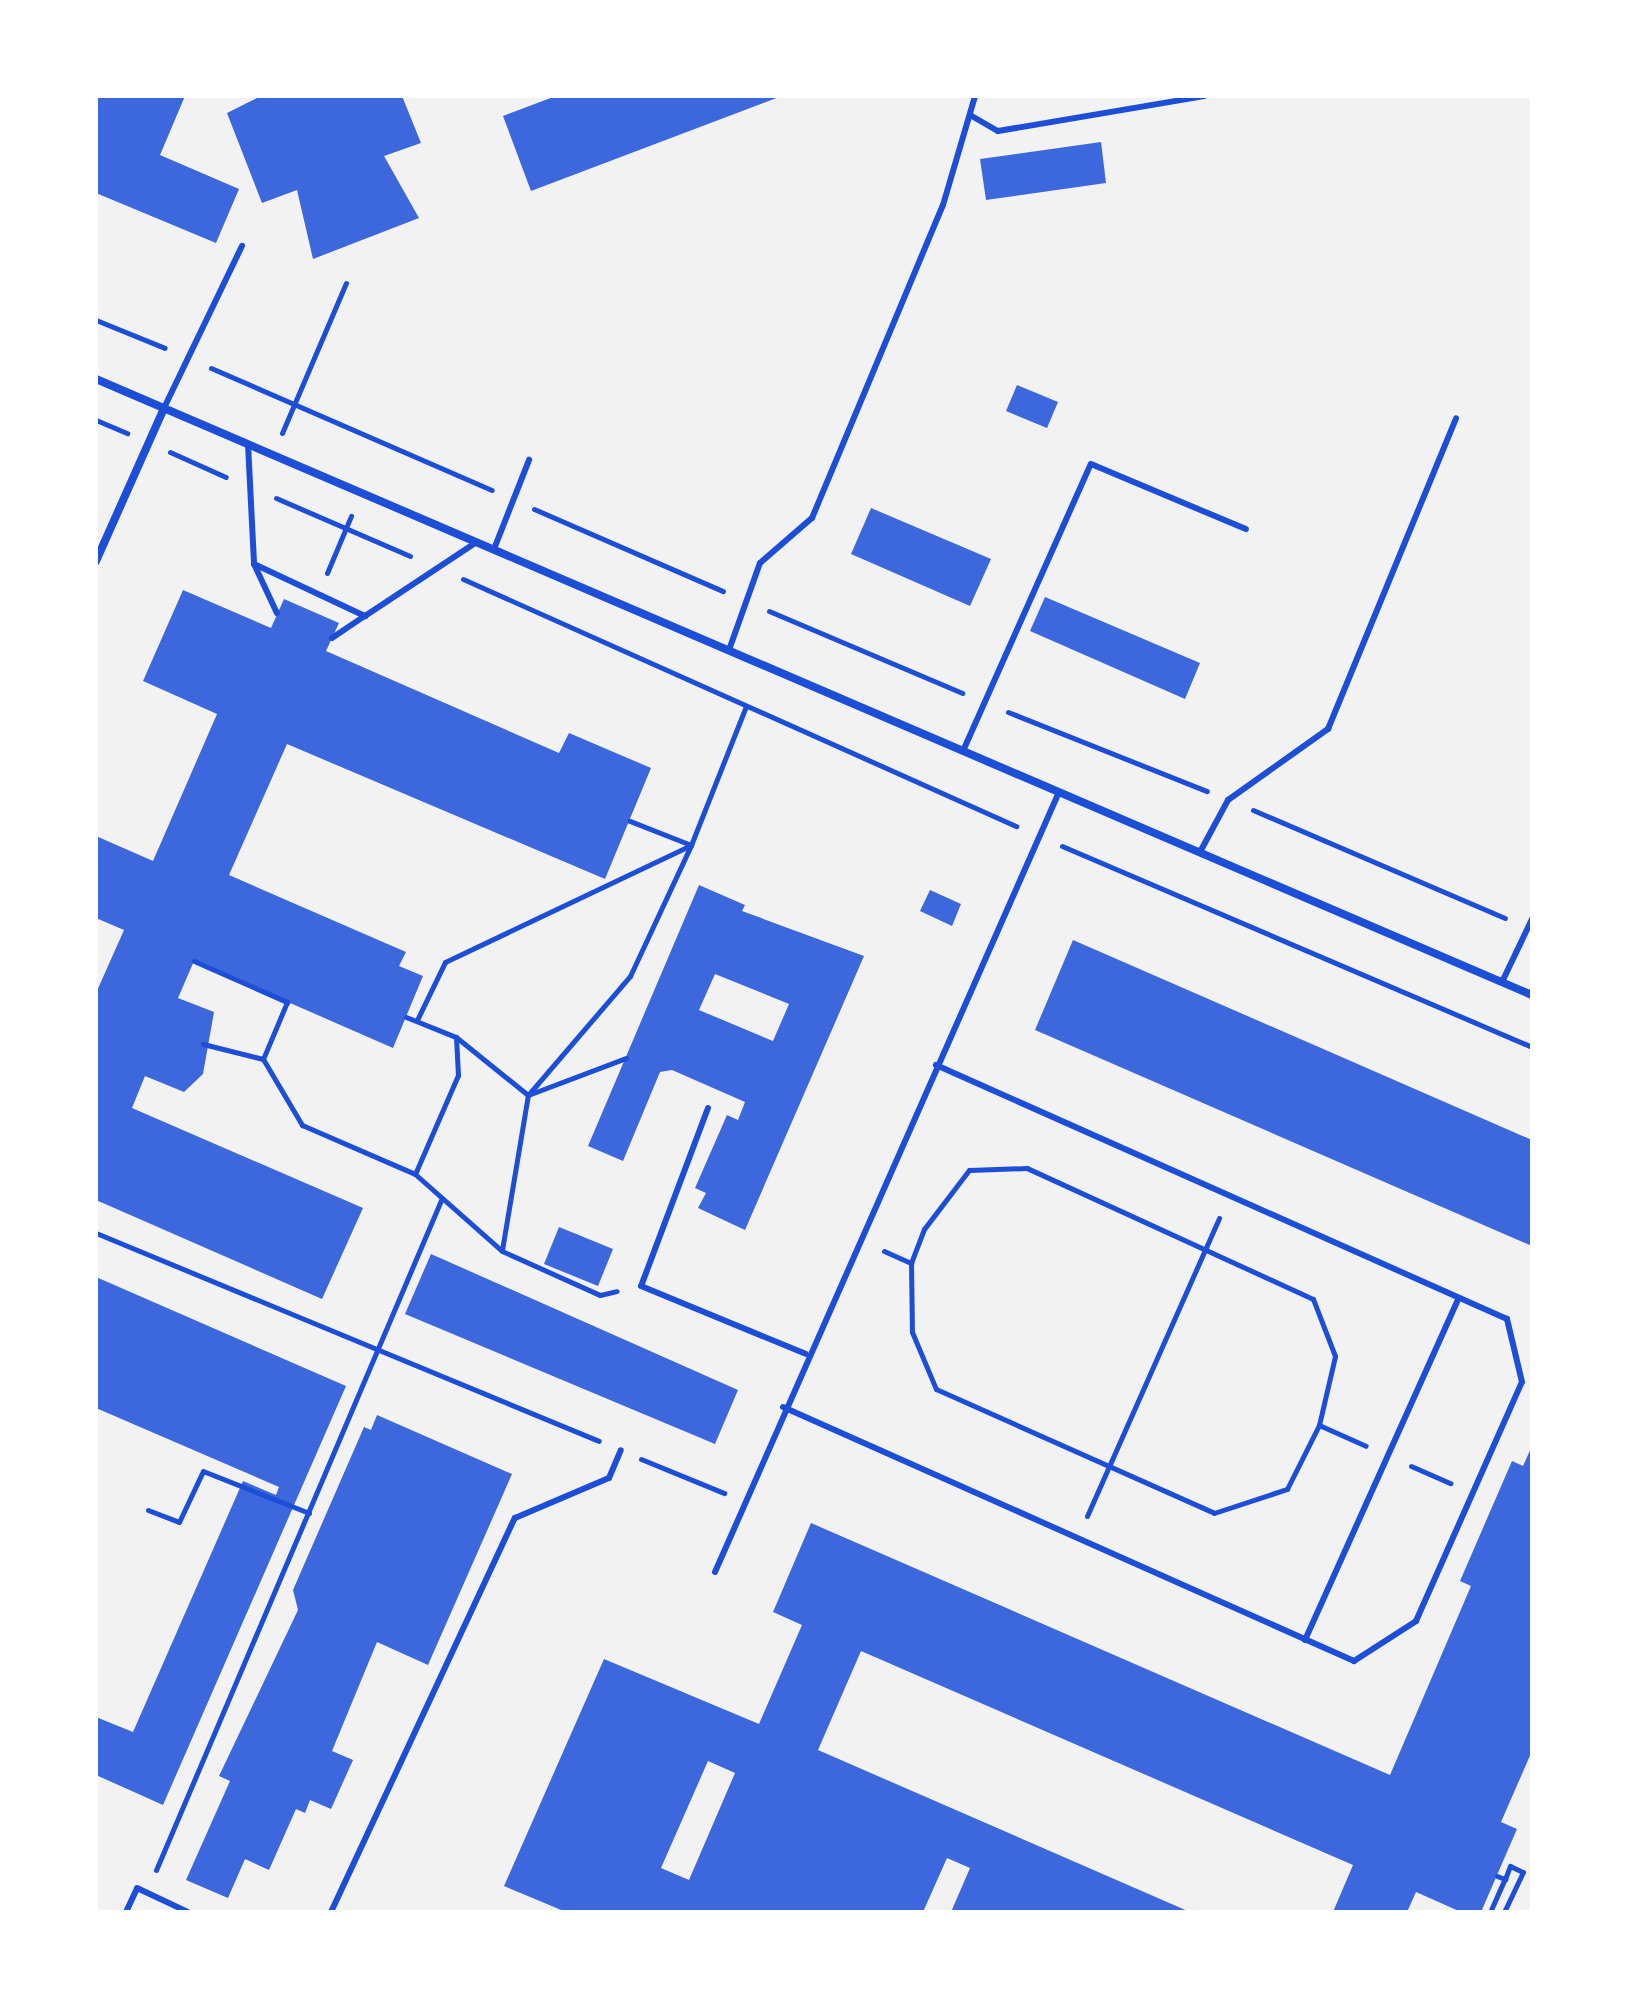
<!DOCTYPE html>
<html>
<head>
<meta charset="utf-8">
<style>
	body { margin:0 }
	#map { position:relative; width:1628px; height:2008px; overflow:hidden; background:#f2f2f2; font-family:"Roboto Serif",serif }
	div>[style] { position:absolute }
	.building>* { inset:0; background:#3d67dc }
	.path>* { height:5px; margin:-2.5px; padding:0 2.5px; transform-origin:2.5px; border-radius:2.5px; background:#1d4ed8 }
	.service>* { height:6px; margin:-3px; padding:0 3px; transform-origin:3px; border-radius:3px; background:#1d4ed8 }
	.minor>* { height:8px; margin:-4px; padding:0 4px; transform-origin:4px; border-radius:4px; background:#1d4ed8 }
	span { translate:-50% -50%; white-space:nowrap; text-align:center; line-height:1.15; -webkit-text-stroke:6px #fff; paint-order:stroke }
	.frame { position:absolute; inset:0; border:98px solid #fff; pointer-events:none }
</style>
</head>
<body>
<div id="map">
	<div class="building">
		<i style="clip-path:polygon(96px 96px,185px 96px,160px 155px,239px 189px,216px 243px,96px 193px)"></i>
		<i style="clip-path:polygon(261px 96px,402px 96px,421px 143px,384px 156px,419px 218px,313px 259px,297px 190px,262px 203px,227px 113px)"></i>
		<i style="clip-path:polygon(556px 96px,782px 96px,531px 191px,503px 116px)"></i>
		<i style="clip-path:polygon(1101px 142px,1106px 183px,986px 200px,980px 159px)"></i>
		<i style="clip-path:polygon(1017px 385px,1058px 402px,1047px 428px,1006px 411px)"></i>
		<i style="clip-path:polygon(871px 508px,991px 559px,970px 606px,851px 554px)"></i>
		<i style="clip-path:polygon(183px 590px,271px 628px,284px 599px,339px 623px,326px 651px,559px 753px,569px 733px,651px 768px,605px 879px,287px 744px,229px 875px,406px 952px,399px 966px,423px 976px,393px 1048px,194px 961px,178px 998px,214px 1012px,203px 1074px,184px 1092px,145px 1076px,132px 1108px,363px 1208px,322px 1299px,96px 1200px,96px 993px,124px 930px,96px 918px,96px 836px,153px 861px,217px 714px,143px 681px)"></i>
		<i style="clip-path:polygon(1045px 597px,1200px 663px,1185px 699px,1030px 631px)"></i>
		<i style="clip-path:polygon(evenodd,699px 885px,745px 905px,742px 911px,864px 956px,745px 1230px,698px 1208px,706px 1193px,695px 1188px,727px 1115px,738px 1120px,745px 1102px,672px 1070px,660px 1072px,623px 1161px,588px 1146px,699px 885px,715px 974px,789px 1004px,773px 1041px,699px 1010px,715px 974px)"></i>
		<i style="clip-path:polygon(930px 890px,961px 904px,952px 926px,920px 911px)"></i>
		<i style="clip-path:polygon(1073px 940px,1532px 1140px,1532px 1246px,1035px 1030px)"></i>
		<i style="clip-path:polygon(559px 1227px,613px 1249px,598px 1286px,544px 1264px)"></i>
		<i style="clip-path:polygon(431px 1254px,738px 1390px,715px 1444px,405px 1314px)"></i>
		<i style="clip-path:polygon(96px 1277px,346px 1386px,163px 1805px,96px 1775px,96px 1717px,133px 1732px,243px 1481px,276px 1495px,279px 1487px,96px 1408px)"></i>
		<i style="clip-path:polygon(377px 1415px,512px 1474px,428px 1665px,377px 1642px,332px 1751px,353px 1760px,331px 1809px,310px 1800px,305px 1813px,296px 1809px,269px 1870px,245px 1859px,228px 1898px,186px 1880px,230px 1781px,219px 1776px,298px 1610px,293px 1590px,364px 1427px,371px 1430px)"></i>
		<i style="clip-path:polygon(evenodd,1532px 1446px,1532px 1751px,1501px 1822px,1517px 1829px,1481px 1912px,1461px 1912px,1416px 1892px,1407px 1912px,1333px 1912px,1353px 1865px,861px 1651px,818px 1750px,1190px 1912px,951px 1912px,970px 1868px,947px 1858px,923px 1912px,566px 1912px,504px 1886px,604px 1659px,759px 1724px,802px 1625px,773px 1612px,811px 1523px,1390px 1775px,1471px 1586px,1460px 1581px,1512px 1461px,1523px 1466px,1532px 1446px,708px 1761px,735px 1773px,689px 1880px,661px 1868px,708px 1761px)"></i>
	</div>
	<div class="path">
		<i style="left:96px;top:320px;width:74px;rotate:22.1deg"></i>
		<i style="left:211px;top:368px;width:306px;rotate:23.5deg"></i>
		<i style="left:96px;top:420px;width:34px;rotate:23deg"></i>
		<i style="left:282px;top:433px;width:163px;rotate:-66.9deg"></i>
		<i style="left:170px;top:452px;width:61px;rotate:24.1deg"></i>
		<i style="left:276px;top:498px;width:146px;rotate:23.4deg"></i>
		<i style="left:534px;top:509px;width:206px;rotate:23.5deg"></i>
		<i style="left:327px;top:573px;width:62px;rotate:-67.2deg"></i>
		<i style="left:463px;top:579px;width:606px;rotate:24.07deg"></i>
		<i style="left:769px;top:611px;width:210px;rotate:23deg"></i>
		<i style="left:1008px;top:712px;width:214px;rotate:21.7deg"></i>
		<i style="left:1253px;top:810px;width:274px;rotate:23.2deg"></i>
		<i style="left:1062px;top:846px;width:511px;rotate:23.15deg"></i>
		<i style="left:194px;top:961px;width:102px;rotate:23.8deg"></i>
		<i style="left:287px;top:1002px;width:62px;rotate:112.8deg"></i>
		<i style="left:263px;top:1059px;width:77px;rotate:59.4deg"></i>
		<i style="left:302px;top:1125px;width:123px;rotate:23.4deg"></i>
		<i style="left:415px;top:1174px;width:116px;rotate:41.5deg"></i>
		<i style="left:502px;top:1251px;width:107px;rotate:24.2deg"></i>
		<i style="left:600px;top:1295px;width:17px;rotate:-13deg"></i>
		<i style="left:406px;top:1017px;width:54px;rotate:21.8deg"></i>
		<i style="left:456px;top:1037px;width:92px;rotate:38.9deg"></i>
		<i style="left:528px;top:1095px;width:157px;rotate:-49.4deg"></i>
		<i style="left:630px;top:976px;width:145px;rotate:-65deg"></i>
		<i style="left:691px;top:845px;width:66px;rotate:-158.5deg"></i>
		<i style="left:417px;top:1020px;width:64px;rotate:-64.2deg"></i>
		<i style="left:445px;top:962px;width:272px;rotate:-25.4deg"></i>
		<i style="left:691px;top:845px;width:149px;rotate:-68.4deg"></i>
		<i style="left:203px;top:1044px;width:62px;rotate:14deg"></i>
		<i style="left:415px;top:1174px;width:108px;rotate:-66.5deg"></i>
		<i style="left:458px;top:1075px;width:38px;rotate:-93deg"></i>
		<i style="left:96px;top:1233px;width:544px;rotate:22.47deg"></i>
		<i style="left:502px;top:1250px;width:157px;rotate:-80.5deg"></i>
		<i style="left:528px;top:1095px;width:105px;rotate:-20.7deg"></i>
		<i style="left:884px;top:1251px;width:30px;rotate:24deg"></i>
		<i style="left:911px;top:1263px;width:69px;rotate:89.2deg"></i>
		<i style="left:912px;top:1332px;width:62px;rotate:67.2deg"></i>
		<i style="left:936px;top:1389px;width:304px;rotate:24deg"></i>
		<i style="left:1214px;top:1513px;width:77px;rotate:-18.2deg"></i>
		<i style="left:1287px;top:1489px;width:72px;rotate:-63.4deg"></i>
		<i style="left:1319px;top:1425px;width:71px;rotate:-76.9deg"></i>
		<i style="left:1335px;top:1356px;width:61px;rotate:-111.1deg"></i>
		<i style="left:1313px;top:1299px;width:315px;rotate:-155.4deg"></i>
		<i style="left:1027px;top:1168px;width:58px;rotate:178deg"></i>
		<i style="left:969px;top:1170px;width:74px;rotate:127.3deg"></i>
		<i style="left:924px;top:1229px;width:36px;rotate:111deg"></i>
		<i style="left:1319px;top:1425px;width:51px;rotate:24.1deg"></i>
		<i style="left:641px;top:1459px;width:90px;rotate:22.3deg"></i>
		<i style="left:1411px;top:1466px;width:43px;rotate:23.6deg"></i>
		<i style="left:148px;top:1510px;width:33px;rotate:21deg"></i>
		<i style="left:179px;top:1522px;width:56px;rotate:-64.8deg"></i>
		<i style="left:203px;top:1471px;width:114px;rotate:21.6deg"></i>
		<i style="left:1087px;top:1516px;width:326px;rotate:-66.1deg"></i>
		<i style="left:156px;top:1870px;width:730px;rotate:-66.95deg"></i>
		<i style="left:1497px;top:1876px;width:9px;rotate:21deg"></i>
		<i style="left:1505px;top:1879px;width:14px;rotate:-69deg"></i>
		<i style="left:1510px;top:1866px;width:14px;rotate:25deg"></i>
		<i style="left:1523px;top:1872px;width:44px;rotate:115.4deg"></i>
		<i style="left:1490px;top:1912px;width:36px;rotate:-66deg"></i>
	</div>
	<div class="service">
		<i style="left:970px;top:115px;width:32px;rotate:30deg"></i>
		<i style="left:998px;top:131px;width:209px;rotate:-9.6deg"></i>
		<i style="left:164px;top:408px;width:180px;rotate:-64.3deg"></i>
		<i style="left:248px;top:444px;width:120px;rotate:87.1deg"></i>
		<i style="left:254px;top:564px;width:123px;rotate:25.1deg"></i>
		<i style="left:365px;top:616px;width:134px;rotate:-33.5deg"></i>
		<i style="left:494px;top:549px;width:96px;rotate:-68.5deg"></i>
		<i style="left:254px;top:564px;width:54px;rotate:64.9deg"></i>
		<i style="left:332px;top:638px;width:40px;rotate:-34deg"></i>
		<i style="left:729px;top:650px;width:92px;rotate:-70.4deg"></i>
		<i style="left:760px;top:563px;width:69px;rotate:-40.9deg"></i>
		<i style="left:812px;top:518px;width:339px;rotate:-67.3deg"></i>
		<i style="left:943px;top:205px;width:114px;rotate:-73.6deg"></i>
		<i style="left:963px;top:751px;width:314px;rotate:-66deg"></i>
		<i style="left:1091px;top:464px;width:168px;rotate:22.8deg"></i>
		<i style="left:1200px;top:852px;width:59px;rotate:-61.7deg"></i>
		<i style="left:1228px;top:800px;width:123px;rotate:-35.4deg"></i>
		<i style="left:1328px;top:729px;width:336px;rotate:-67.6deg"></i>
		<i style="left:1502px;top:982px;width:70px;rotate:-64.5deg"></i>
		<i style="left:708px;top:1108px;width:190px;rotate:110.6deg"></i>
		<i style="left:641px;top:1286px;width:178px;rotate:22.4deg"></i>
		<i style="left:783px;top:1407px;width:625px;rotate:23.98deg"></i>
		<i style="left:1354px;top:1661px;width:74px;rotate:-32.8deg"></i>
		<i style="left:1416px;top:1621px;width:261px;rotate:-66.1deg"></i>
		<i style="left:1522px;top:1382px;width:65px;rotate:-103.4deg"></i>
		<i style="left:1507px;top:1319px;width:625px;rotate:-156.02deg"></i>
		<i style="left:715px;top:1572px;width:852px;rotate:-66.2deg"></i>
		<i style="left:1305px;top:1640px;width:375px;rotate:-65.8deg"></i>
		<i style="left:126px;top:1912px;width:26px;rotate:-65deg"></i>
		<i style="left:137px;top:1888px;width:56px;rotate:25.2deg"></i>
		<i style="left:331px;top:1912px;width:435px;rotate:-65deg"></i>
		<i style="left:515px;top:1518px;width:102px;rotate:-23.1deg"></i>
		<i style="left:609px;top:1478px;width:30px;rotate:-67deg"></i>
	</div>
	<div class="minor">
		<i style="left:96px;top:379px;width:1563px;rotate:23.22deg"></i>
		<i style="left:96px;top:561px;width:167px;rotate:-66deg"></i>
	</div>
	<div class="frame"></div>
</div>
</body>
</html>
